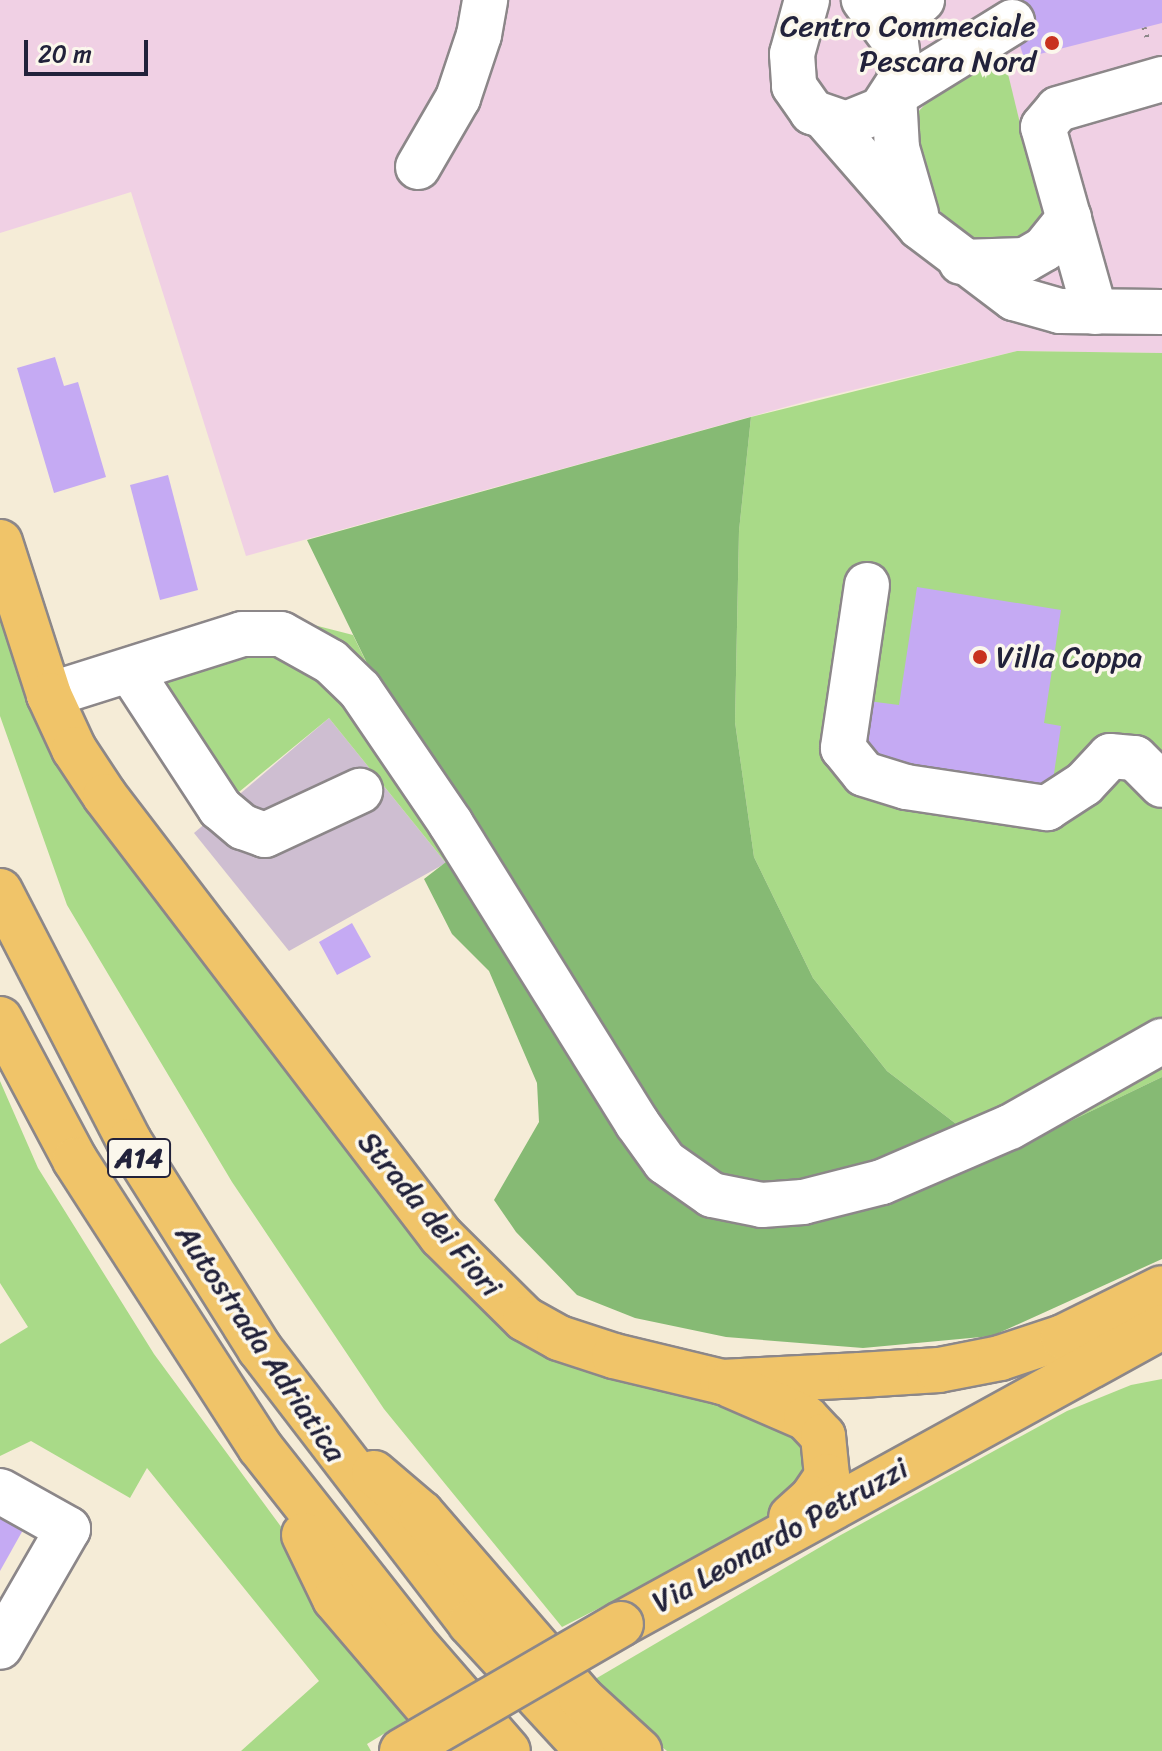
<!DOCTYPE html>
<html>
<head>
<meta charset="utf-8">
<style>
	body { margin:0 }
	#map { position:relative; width:1162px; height:1751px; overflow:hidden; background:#f5ecd7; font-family:Sriracha,sans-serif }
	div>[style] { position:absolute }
	.built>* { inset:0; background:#f0d0e4 }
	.industrial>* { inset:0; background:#cebed1 }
	.green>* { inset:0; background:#a9da88 }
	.forest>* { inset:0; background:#86ba74 }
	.building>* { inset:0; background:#c5aaf3 }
	.path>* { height:5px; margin-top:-2.5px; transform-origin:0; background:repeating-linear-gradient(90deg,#8c8789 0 2px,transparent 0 8px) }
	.roads { filter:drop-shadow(2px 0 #8c8789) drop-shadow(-2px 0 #8c8789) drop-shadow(0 2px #8c8789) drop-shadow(0 -2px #8c8789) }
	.minor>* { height:44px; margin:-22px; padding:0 22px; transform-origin:22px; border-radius:22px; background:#fff }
	.major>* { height:44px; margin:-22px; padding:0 22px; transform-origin:22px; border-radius:22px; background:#f0c469 }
	.highway>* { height:44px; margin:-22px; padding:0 22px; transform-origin:22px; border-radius:22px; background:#f0c469 }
	.bridges { filter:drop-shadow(2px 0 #8c8789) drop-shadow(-2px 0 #8c8789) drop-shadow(0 2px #8c8789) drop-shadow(0 -2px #8c8789) }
	.major-bridge>* { height:44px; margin:-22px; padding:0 22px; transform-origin:22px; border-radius:22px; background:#f0c469 }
	.dots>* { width:22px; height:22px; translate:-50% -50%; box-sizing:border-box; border:4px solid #fbf7ec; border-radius:50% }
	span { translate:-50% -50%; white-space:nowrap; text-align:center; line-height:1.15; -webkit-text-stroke:7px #fbf7ec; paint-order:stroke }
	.shield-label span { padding:2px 6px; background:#fbf7ec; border:2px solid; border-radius:6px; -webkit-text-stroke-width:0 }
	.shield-label { font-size:28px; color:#22223b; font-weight:700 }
	.poi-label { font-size:30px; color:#22223b }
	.right { translate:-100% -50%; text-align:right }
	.left { translate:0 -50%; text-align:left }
	.street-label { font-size:30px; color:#22223b }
	.scale { position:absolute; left:24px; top:40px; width:124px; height:36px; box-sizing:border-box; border:4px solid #22223b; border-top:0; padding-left:10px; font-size:24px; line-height:28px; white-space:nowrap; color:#22223b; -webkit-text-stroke:6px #fbf7ec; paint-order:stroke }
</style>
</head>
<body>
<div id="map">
	<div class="built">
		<i style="clip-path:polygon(0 0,1162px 0,1162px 353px,1017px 351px,811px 400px,246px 556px,131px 192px,0 233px)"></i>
	</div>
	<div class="industrial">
		<i style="clip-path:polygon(329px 718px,446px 863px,289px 951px,194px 833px)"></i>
	</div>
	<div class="green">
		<i style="clip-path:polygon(1001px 45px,1045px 226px,1034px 244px,975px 242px,951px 225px,925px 191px,916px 164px,915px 115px,937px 92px)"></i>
		<i style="clip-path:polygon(1017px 351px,1162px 353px,1162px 1077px,998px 1156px,887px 1071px,813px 978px,754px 857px,735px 722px,739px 531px,751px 417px)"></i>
		<i style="clip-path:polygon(0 558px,71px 759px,488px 1303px,775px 1412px,821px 1451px,769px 1522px,562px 1627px,384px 1409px,232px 1182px,67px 905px,0 716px)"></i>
		<i style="clip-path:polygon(310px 624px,353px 635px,459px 853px,446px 863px,329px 718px,234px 796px,161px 677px,279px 625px)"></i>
		<i style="clip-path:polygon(0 1081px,38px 1168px,154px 1354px,418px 1713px,367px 1744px,371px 1751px,241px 1751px,319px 1681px,147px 1468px,130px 1498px,31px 1441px,0 1456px,0 1344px,28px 1327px,0 1283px)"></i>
		<i style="clip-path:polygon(1162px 1379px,1162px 1751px,667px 1751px,585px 1685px,839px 1536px,1067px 1411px,1131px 1385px)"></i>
	</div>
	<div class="forest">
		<i style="clip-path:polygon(751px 417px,739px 531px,735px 722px,754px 857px,813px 978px,887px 1071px,998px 1156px,1162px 1077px,1162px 1259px,992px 1336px,863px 1348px,726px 1337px,635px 1318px,577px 1295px,516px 1232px,494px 1200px,539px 1122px,537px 1083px,489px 971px,452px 934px,424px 879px,459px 852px,307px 540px)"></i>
	</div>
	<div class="building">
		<i style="clip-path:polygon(1005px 0,1162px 0,1162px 23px,1024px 58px)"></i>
		<i style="clip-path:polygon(55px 357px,64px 386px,78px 382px,106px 477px,54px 493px,17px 368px)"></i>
		<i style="clip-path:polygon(168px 475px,198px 590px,160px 600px,130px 485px)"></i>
		<i style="clip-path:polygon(917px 587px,1061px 610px,1044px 723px,1061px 726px,1051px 794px,858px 764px,868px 701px,899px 705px)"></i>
		<i style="clip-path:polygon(352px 923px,371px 957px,337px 975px,319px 942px)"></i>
		<i style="clip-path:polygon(0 1517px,23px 1530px,0 1571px)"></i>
	</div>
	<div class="path">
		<i style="left:1144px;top:27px;width:14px;rotate:73deg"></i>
	</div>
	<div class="roads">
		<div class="minor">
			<i style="left:807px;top:0;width:56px;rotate:105.5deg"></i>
			<i style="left:792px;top:54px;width:32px;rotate:86deg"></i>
			<i style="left:794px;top:86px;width:32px;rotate:55deg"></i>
			<i style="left:812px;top:112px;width:36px;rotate:19deg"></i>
			<i style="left:846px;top:124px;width:38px;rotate:-22deg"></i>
			<i style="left:881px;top:110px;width:37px;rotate:-57deg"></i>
			<i style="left:901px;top:79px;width:36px;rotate:-98deg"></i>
			<i style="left:896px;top:43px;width:54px;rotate:-126.7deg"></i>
			<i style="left:875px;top:14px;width:29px"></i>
			<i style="left:904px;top:14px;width:23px;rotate:-38deg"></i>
			<i style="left:894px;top:95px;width:139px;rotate:-31.7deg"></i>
			<i style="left:894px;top:95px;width:53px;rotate:86.8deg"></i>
			<i style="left:897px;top:148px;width:69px;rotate:73.9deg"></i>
			<i style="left:827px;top:120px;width:142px;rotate:49deg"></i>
			<i style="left:920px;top:227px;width:118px;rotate:37.1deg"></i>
			<i style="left:1014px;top:298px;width:48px;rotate:15.8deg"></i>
			<i style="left:1060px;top:311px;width:102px;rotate:0.6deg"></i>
			<i style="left:418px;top:167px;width:80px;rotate:-59.9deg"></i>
			<i style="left:458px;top:98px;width:66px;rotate:-71.6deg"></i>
			<i style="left:479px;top:35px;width:36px;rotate:-80deg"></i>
			<i style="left:961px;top:262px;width:64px;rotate:-1.8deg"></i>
			<i style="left:1025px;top:260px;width:22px;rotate:-30deg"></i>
			<i style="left:1044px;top:249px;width:40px;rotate:-51deg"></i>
			<i style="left:1095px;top:312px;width:192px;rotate:-105.7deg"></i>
			<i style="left:1043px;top:127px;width:23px;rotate:-50deg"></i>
			<i style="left:1058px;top:109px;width:108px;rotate:-16.1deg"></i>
			<i style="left:867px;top:585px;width:165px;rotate:98.4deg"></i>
			<i style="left:843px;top:748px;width:33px;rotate:51deg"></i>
			<i style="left:864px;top:774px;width:44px;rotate:17.2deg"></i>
			<i style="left:906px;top:787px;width:143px;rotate:8.5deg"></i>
			<i style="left:1047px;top:808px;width:44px;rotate:-33deg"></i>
			<i style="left:1084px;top:784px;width:38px;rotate:-47deg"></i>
			<i style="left:1110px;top:756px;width:25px;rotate:5deg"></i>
			<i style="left:1135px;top:758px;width:38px;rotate:45deg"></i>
			<i style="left:131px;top:672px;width:163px;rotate:56.8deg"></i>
			<i style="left:220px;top:808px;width:30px;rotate:40deg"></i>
			<i style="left:243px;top:827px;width:23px;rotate:20deg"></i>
			<i style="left:265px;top:835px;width:105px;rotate:-24.9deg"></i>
			<i style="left:49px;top:695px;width:202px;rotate:-17.5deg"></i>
			<i style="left:242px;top:634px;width:39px"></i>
			<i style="left:281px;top:634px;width:57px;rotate:29.2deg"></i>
			<i style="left:331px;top:662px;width:40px;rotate:44deg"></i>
			<i style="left:360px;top:690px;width:162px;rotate:55.8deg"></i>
			<i style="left:451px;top:824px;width:352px;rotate:58.1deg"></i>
			<i style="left:637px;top:1123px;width:48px;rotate:54.3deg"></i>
			<i style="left:665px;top:1162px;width:57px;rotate:35.1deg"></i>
			<i style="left:712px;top:1195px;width:51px;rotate:11.3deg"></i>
			<i style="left:762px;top:1205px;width:41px;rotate:-4.2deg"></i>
			<i style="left:803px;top:1202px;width:81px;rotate:-14.2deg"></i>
			<i style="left:882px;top:1182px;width:139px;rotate:-23.3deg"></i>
			<i style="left:1010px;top:1127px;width:175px;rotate:-29.5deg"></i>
			<i style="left:0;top:1491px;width:78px;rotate:29.2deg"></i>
			<i style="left:68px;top:1529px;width:136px;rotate:120deg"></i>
		</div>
		<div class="major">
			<i style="left:0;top:542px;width:161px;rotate:72.2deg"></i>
			<i style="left:49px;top:695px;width:60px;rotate:65.2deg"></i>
			<i style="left:74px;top:749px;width:56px;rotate:56.6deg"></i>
			<i style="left:105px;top:796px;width:554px;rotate:52.63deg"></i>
			<i style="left:441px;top:1236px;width:118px;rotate:44.7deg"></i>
			<i style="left:525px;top:1319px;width:39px;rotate:29deg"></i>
			<i style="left:559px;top:1338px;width:58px;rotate:18.1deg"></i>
			<i style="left:614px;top:1356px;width:111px;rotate:13.5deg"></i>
			<i style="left:722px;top:1382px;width:138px;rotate:-2.9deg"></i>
			<i style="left:860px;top:1375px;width:79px;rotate:-3.6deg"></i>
			<i style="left:939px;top:1370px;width:62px;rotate:-11.1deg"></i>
			<i style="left:1000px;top:1358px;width:66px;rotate:-18.4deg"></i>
			<i style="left:1063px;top:1337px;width:110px;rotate:-26.3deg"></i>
			<i style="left:730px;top:1385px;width:83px;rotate:23.5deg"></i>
			<i style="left:806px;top:1418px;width:25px;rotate:47deg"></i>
			<i style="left:823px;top:1436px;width:40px;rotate:84.3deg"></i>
			<i style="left:827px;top:1476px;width:27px;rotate:124deg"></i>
			<i style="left:812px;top:1498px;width:28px;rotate:138deg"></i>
			<i style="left:621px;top:1624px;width:617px;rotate:-28.77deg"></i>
		</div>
		<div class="highway">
			<i style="left:0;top:891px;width:281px;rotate:62.7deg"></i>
			<i style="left:129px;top:1141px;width:246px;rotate:57.8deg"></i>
			<i style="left:260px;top:1349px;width:345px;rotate:52.5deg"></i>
			<i style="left:470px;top:1623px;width:174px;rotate:47.3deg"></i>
			<i style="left:0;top:1019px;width:160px;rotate:62deg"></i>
			<i style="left:75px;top:1160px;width:341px;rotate:57.2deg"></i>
			<i style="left:260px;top:1447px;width:249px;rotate:51.8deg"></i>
			<i style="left:414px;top:1643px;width:143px;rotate:49deg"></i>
			<i style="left:374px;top:1473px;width:62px;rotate:40.4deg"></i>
			<i style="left:421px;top:1513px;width:245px;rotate:49.1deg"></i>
			<i style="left:581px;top:1698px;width:79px;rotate:42.4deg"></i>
			<i style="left:304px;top:1535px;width:71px;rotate:64.2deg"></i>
			<i style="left:335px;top:1599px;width:200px;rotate:49.5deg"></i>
		</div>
	</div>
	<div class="bridges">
		<div class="major-bridge">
			<i style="left:402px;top:1751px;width:253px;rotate:-30.1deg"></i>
		</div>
	</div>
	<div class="dots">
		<i style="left:1052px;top:43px;background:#c8321e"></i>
		<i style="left:980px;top:657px;background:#c8321e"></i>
	</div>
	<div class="shield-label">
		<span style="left:139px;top:1158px">A14</span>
	</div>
	<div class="poi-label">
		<span class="right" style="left:1036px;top:43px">Centro Commeciale<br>Pescara Nord</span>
		<span class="left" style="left:996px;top:657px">Villa Coppa</span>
	</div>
	<div class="street-label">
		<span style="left:430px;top:1214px;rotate:50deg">Strada dei Fiori</span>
		<span style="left:261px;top:1343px;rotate:56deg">Autostrada Adriatica</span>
		<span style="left:780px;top:1535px;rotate:-29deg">Via Leonardo Petruzzi</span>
	</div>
	<div class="scale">20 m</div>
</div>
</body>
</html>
